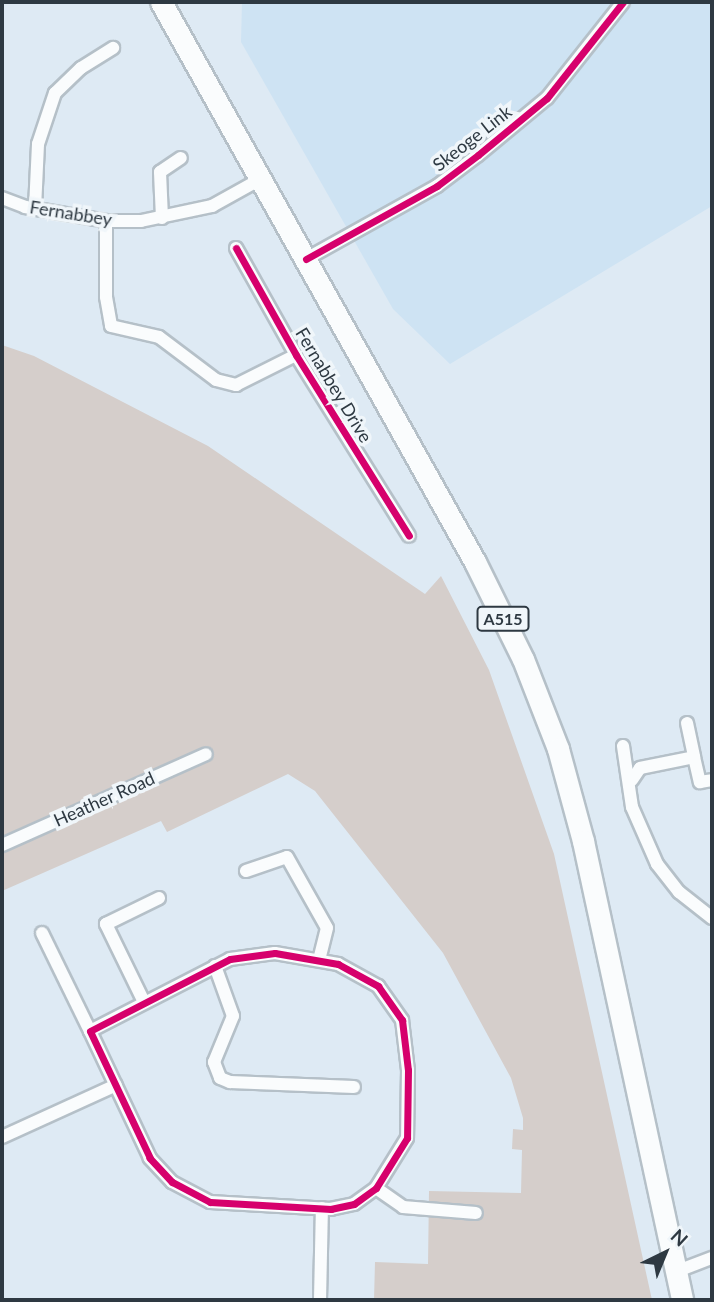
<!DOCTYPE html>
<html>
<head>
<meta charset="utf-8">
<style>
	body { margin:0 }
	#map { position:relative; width:714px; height:1302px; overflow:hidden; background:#deeaf4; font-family:Lato,sans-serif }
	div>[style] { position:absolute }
	.built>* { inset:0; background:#cee3f3 }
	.green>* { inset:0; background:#d5cecb }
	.roads { filter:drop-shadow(2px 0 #b5c0c8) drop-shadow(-2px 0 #b5c0c8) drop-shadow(0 2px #b5c0c8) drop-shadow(0 -2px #b5c0c8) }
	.street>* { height:12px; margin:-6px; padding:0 6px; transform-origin:6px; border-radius:6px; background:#fafcfd }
	.highway>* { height:21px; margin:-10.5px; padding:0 10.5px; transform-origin:10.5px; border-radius:10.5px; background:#fafcfd }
	.cycleway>* { height:7px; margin:-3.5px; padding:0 3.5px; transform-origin:3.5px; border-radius:3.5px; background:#d6006c }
	span { translate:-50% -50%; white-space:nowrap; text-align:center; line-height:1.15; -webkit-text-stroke:7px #f0f6fa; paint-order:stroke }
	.shield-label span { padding:2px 5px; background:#f0f6fa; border:2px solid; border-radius:5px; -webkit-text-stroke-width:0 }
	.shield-label { font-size:16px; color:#2e3942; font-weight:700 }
	.street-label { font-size:18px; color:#2e3942 }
	.frame { position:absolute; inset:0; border:4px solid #2e3942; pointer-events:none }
	.north { position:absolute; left:630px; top:1218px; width:70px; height:70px; -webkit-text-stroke:5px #f0f6fa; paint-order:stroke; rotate:43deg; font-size:19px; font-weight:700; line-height:28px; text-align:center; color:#2e3942 }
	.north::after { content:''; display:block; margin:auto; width:24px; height:32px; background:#2e3942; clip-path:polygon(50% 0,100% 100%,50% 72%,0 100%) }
</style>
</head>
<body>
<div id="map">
	<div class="built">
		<i style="clip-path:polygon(242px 2px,712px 2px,712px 206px,450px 364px,393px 309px,241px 42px)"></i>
	</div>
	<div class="green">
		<i style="clip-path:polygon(2px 345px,34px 356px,208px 446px,425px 594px,441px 576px,489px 670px,554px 854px,652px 1300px,374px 1300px,375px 1262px,428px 1264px,429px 1191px,521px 1193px,522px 1150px,512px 1149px,513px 1129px,523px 1130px,523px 1118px,511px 1078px,443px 953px,315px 791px,288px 774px,167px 832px,161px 821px,2px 891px)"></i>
	</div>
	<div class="roads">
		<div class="street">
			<i style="left:2px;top:198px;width:25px;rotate:21deg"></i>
			<i style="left:25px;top:207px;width:82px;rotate:9.8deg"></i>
			<i style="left:106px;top:221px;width:35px"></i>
			<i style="left:141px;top:221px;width:73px;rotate:-11.9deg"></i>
			<i style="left:212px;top:206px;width:54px;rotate:-29deg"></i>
			<i style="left:35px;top:208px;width:64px;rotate:-87.3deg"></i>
			<i style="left:38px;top:144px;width:54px;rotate:-71.6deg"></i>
			<i style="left:55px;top:93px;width:36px;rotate:-44deg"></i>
			<i style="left:81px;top:68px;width:38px;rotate:-32deg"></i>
			<i style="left:162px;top:218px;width:46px;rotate:-92.5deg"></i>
			<i style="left:160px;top:172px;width:25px;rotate:-34deg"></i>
			<i style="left:106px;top:221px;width:76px;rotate:90deg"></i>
			<i style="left:106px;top:297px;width:29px;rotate:80deg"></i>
			<i style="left:111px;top:326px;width:49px;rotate:12.9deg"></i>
			<i style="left:159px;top:337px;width:71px;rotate:37deg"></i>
			<i style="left:216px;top:380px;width:21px;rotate:14deg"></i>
			<i style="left:236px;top:385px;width:67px;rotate:-26.6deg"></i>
			<i style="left:236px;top:248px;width:123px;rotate:60.7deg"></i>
			<i style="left:296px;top:355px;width:213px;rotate:58deg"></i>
			<i style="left:306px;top:259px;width:150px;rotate:-29.1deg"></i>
			<i style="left:437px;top:186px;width:51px;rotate:-37.1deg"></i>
			<i style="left:478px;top:155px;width:89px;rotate:-39.6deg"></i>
			<i style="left:547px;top:98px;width:122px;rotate:-51.6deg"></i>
			<i style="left:687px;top:723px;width:35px;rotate:78deg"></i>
			<i style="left:623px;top:746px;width:62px;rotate:81.6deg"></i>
			<i style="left:632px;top:807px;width:62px;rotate:66.3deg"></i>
			<i style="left:657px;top:864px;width:36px;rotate:52deg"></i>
			<i style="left:679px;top:892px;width:42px;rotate:38.2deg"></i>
			<i style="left:632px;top:780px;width:14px;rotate:-56deg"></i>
			<i style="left:640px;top:768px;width:55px;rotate:-11.5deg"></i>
			<i style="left:694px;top:757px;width:26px;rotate:77deg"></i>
			<i style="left:700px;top:782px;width:12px;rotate:-9deg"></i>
			<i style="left:2px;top:845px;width:223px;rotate:-24deg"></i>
			<i style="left:246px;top:871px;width:43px;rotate:-18.9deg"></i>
			<i style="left:287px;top:857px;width:81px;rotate:60.6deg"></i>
			<i style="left:327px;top:928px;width:33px;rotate:104deg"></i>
			<i style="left:42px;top:933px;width:109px;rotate:63.9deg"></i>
			<i style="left:275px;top:953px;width:64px;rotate:9.9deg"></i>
			<i style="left:338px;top:964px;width:46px;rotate:28.8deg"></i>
			<i style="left:378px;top:986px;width:42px;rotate:54.8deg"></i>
			<i style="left:402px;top:1020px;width:50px;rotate:83.2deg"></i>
			<i style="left:408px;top:1070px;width:68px;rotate:90.8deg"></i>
			<i style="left:407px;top:1138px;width:59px;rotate:121.8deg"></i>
			<i style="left:376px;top:1188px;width:27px;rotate:144deg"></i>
			<i style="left:354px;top:1204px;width:24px;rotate:168deg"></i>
			<i style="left:331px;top:1209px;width:121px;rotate:-176.7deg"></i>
			<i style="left:210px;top:1202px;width:43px;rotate:-152.2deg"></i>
			<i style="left:172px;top:1182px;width:33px;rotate:-133deg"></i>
			<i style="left:150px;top:1158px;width:140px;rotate:-115.3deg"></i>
			<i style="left:90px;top:1031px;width:157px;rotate:-27.2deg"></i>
			<i style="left:230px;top:959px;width:45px;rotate:-7.6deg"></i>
			<i style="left:215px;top:966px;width:53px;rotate:70.2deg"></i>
			<i style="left:233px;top:1016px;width:50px;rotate:112.4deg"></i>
			<i style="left:214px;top:1062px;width:17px;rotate:69deg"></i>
			<i style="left:220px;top:1078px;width:11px;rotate:22deg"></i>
			<i style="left:230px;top:1082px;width:124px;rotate:2.3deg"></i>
			<i style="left:144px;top:1002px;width:87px;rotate:-116deg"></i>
			<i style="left:106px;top:924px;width:59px;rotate:-26.1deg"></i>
			<i style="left:2px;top:1137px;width:125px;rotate:-24.5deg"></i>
			<i style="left:376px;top:1188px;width:33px;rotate:35deg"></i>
			<i style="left:403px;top:1207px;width:73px;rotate:4.7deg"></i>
			<i style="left:675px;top:1272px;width:40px;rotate:-21deg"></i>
			<i style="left:320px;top:1300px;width:92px;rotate:-88.8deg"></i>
		</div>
		<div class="highway">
			<i style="left:161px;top:2px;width:642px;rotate:60.72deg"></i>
			<i style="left:475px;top:562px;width:108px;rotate:63.7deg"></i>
			<i style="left:523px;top:659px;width:97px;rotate:68.7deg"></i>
			<i style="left:558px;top:749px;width:95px;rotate:74.8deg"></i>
			<i style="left:583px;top:841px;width:470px;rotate:77.8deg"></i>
		</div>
	</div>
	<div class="cycleway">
		<i style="left:236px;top:248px;width:123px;rotate:60.7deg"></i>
		<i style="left:296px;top:355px;width:213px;rotate:58deg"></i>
		<i style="left:306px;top:259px;width:150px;rotate:-29.1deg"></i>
		<i style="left:437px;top:186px;width:51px;rotate:-37.1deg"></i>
		<i style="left:478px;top:155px;width:89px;rotate:-39.6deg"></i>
		<i style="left:547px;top:98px;width:122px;rotate:-51.6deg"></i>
		<i style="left:275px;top:953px;width:64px;rotate:9.9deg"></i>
		<i style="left:338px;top:964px;width:46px;rotate:28.8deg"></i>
		<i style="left:378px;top:986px;width:42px;rotate:54.8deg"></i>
		<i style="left:402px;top:1020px;width:50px;rotate:83.2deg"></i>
		<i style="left:408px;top:1070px;width:68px;rotate:90.8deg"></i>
		<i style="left:407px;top:1138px;width:59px;rotate:121.8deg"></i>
		<i style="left:376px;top:1188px;width:27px;rotate:144deg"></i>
		<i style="left:354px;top:1204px;width:24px;rotate:168deg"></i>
		<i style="left:331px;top:1209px;width:121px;rotate:-176.7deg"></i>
		<i style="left:210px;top:1202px;width:43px;rotate:-152.2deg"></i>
		<i style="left:172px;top:1182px;width:33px;rotate:-133deg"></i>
		<i style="left:150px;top:1158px;width:140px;rotate:-115.3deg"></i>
		<i style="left:90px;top:1031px;width:157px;rotate:-27.2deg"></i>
		<i style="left:230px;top:959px;width:45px;rotate:-7.6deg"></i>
	</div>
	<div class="shield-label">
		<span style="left:503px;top:619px">A515</span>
	</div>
	<div class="street-label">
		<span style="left:472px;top:138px;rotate:-38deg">Skeoge Link</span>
		<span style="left:71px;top:213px;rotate:9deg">Fernabbey</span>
		<span style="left:334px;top:385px;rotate:59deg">Fernabbey Drive</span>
		<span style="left:104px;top:799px;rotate:-24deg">Heather Road</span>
	</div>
	<div class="frame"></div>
	<div class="north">N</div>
</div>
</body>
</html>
